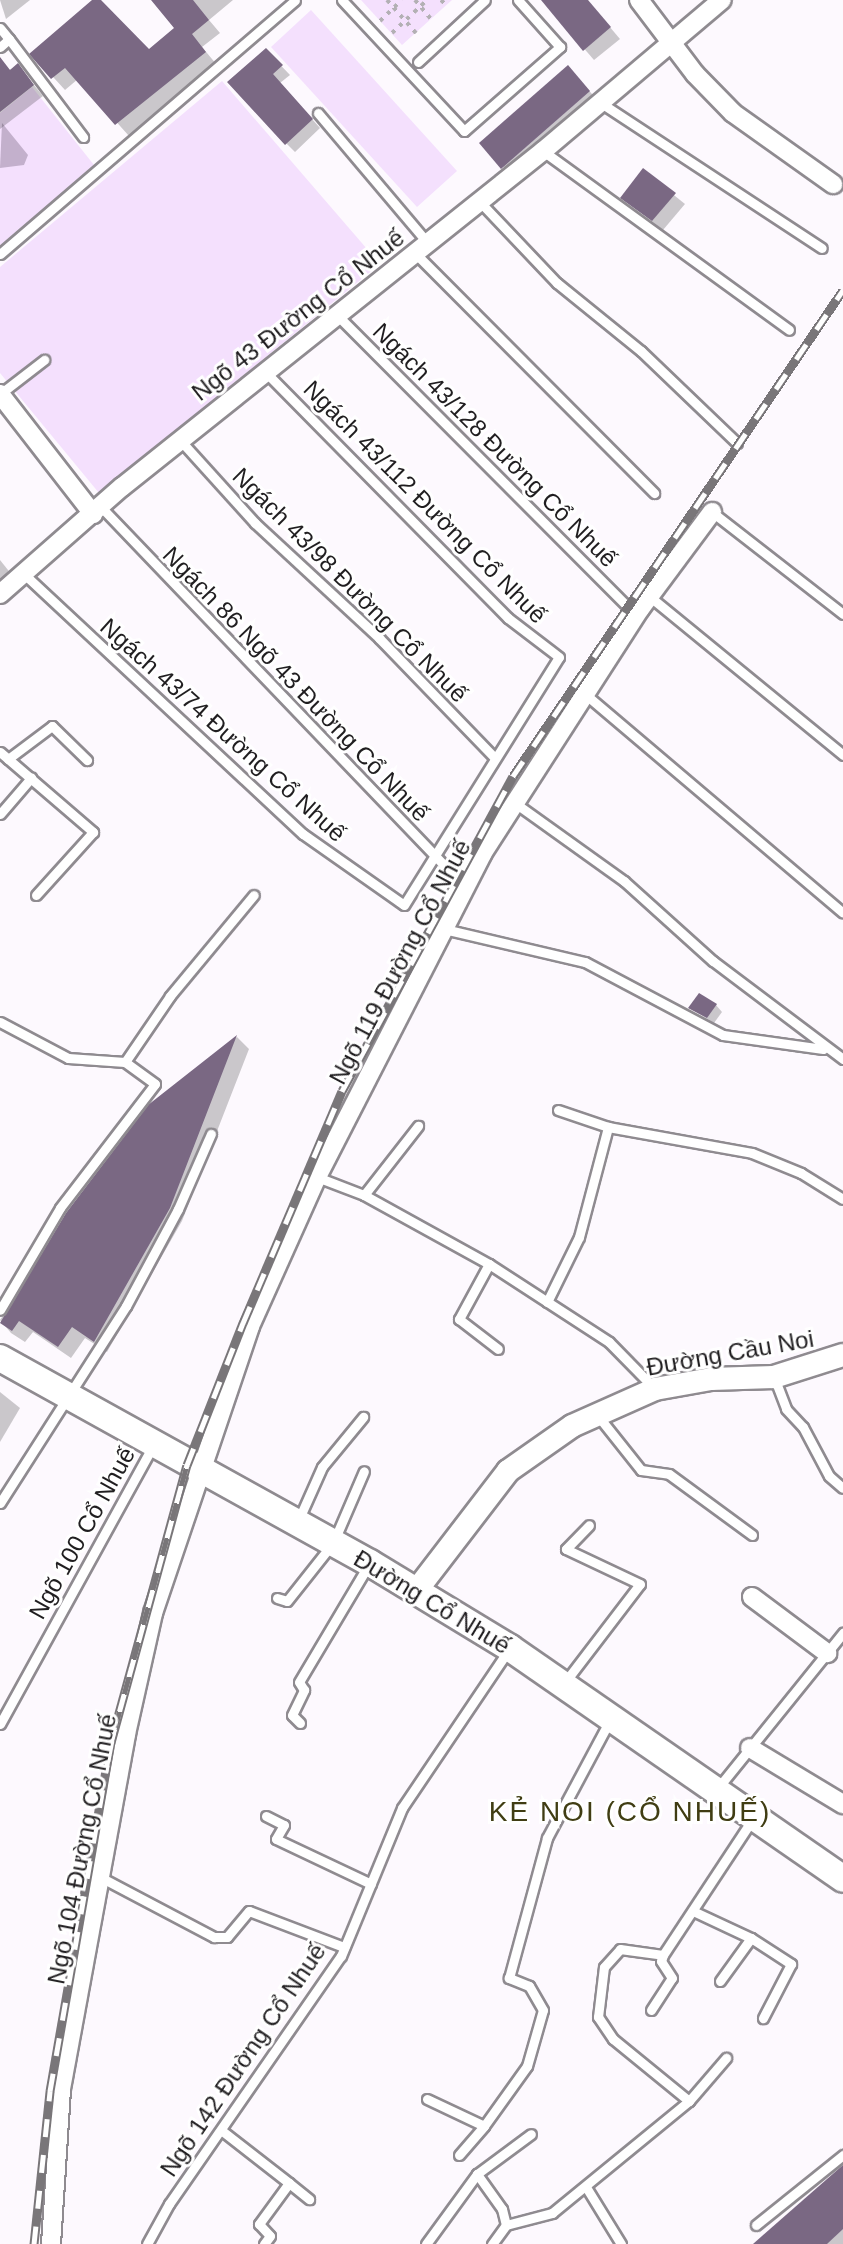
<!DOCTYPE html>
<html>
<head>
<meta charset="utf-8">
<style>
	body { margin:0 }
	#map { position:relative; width:843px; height:2244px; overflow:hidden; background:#fdf9fe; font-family:Arial,sans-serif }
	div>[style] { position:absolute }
	.green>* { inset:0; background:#f4e0fd }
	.water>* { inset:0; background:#c3b0cc }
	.shadow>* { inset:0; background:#0003 }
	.building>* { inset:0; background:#7a6883 }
	.path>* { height:4px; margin-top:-2px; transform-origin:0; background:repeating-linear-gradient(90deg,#b3b0b4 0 4px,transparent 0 10px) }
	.roads { filter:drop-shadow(2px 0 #8f8b90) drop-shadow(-2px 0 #8f8b90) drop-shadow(0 2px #8f8b90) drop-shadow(0 -2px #8f8b90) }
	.service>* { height:9px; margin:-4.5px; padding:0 4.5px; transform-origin:4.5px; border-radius:4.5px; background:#fff }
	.minor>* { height:18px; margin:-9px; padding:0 9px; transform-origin:9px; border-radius:9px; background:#fff }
	.tertiary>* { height:22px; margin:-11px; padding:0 11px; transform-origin:11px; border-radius:11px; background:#fff }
	.secondary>* { height:26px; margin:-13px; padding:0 13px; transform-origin:13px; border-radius:13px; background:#fff }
	.rail>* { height:9px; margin-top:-4.5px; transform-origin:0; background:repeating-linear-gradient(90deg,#fff 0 18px,#797679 0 36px); box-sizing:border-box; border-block:2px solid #797679 }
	span { translate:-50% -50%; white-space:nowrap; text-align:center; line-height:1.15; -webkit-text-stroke:6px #fff; paint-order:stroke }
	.street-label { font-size:24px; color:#201e20 }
	.quarter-label { font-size:28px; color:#403d13; letter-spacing:2px }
</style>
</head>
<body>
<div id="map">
	<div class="green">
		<i style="clip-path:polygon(361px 0,452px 0,402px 45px)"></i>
		<i style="clip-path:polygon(311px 10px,457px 171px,417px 207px,271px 47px)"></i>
		<i style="clip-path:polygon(222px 81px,380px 264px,99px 493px,0 373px,0 267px)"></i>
		<i style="clip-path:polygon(32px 87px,94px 165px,0 246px,0 113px)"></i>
	</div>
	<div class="water">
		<i style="clip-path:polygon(2px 123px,28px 155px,24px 165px,0 168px)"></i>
	</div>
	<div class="shadow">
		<i style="clip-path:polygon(0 0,30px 0,6px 19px)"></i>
		<i style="clip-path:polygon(95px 0,149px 51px,177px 29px,154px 0,233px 0,209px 20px,220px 33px,202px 47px,217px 65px,129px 136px,78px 79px,65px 90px,32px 54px)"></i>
		<i style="clip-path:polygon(542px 0,587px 0,620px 39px,594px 60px)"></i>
		<i style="clip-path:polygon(266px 50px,290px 75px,280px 83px,320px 128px,295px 152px,286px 143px)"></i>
		<i style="clip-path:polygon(18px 66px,43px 96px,0 129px,0 74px)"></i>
		<i style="clip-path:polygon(578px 78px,599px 102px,513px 177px,482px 143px)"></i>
		<i style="clip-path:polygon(644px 171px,685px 204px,663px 230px,623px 198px)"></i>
		<i style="clip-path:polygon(0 560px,12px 575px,0 585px)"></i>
		<i style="clip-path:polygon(716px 1005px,722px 1012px,714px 1023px,690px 1008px)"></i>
		<i style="clip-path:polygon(237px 1037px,249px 1049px,182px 1221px,107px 1352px,85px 1338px,71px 1358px,33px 1332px,25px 1342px,11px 1333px,0 1320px,150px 1106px)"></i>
		<i style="clip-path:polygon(0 1392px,20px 1408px,0 1442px)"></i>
		<i style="clip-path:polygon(843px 2166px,843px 2244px,756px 2244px)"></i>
	</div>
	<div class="building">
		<i style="clip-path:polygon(92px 0,101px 0,149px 49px,174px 28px,151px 0,193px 0,209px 20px,192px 34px,206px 52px,115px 125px,65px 68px,51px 79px,29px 54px)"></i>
		<i style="clip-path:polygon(541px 0,588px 0,611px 27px,583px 51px)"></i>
		<i style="clip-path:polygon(266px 48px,283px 65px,273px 74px,313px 119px,285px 145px,227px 82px)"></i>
		<i style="clip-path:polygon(0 57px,10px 70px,18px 63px,34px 85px,0 112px)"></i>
		<i style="clip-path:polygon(568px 65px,590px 91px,501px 169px,479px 143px)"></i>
		<i style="clip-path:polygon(643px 168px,676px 193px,652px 221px,620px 198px)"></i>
		<i style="clip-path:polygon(699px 993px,717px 1004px,707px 1018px,688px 1008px)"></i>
		<i style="clip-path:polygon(237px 1035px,170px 1208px,94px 1342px,72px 1327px,58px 1347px,19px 1321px,12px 1331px,0 1323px,66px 1213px,148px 1105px)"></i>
		<i style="clip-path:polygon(843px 2165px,843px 2229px,827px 2244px,753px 2244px)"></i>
	</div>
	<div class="path">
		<i style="left:387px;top:0;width:44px;rotate:48.7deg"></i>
		<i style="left:415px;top:0;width:25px;rotate:50deg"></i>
		<i style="left:441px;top:0;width:7px;rotate:45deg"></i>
		<i style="left:380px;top:21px;width:30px;rotate:-44deg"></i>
		<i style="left:392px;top:33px;width:48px;rotate:-43.3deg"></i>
	</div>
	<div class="roads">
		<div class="service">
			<i style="left:342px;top:0;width:179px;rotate:47deg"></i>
			<i style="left:464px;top:131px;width:128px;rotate:-41.2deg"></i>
			<i style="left:560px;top:47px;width:63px;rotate:-131.8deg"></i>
			<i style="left:0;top:28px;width:14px;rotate:51deg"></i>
			<i style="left:0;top:47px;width:12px;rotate:-42deg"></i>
			<i style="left:9px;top:39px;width:123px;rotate:52.9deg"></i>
			<i style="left:418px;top:62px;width:91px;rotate:-42.8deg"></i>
			<i style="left:601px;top:103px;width:264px;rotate:33.3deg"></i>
			<i style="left:318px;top:113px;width:170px;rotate:49.8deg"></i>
			<i style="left:543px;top:151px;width:304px;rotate:36deg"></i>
			<i style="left:480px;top:202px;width:112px;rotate:46.5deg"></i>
			<i style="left:557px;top:283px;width:108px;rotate:39deg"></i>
			<i style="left:641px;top:351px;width:133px;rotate:43.8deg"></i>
			<i style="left:415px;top:253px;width:339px;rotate:45.1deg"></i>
			<i style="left:0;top:254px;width:389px;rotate:-40.7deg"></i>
			<i style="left:335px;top:313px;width:412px;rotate:45.1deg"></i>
			<i style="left:0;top:394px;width:56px;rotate:-37.7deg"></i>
			<i style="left:180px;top:440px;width:112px;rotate:47.9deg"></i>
			<i style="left:255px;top:523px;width:169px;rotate:42.8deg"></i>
			<i style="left:379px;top:638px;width:165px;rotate:46deg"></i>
			<i style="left:101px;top:507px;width:526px;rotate:46.23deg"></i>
			<i style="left:712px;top:512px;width:166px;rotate:37.9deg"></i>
			<i style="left:24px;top:574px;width:381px;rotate:43deg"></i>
			<i style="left:303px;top:834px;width:123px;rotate:35.1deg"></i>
			<i style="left:404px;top:905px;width:292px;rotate:-58deg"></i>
			<i style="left:559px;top:657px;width:64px;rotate:-142.6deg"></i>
			<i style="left:508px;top:618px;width:346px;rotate:-134.6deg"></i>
			<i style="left:649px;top:596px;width:251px;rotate:39.3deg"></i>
			<i style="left:585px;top:694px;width:338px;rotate:40.3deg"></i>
			<i style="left:0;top:752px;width:123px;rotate:40.7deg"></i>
			<i style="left:93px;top:832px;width:85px;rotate:132.1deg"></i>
			<i style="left:8px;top:759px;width:55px;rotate:-36.9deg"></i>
			<i style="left:52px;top:726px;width:49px;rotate:44.2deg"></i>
			<i style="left:515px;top:803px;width:134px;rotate:35.6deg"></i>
			<i style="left:624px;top:881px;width:120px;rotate:42deg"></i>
			<i style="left:713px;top:961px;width:163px;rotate:37deg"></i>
			<i style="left:0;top:814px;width:48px;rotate:-49.3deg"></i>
			<i style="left:444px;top:929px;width:145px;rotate:13.2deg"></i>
			<i style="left:585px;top:962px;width:156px;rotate:27.9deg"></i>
			<i style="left:723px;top:1035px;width:101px;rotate:8deg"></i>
			<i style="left:0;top:1022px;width:77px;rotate:27.9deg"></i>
			<i style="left:68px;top:1058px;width:57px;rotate:4deg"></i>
			<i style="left:125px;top:1062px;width:37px;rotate:36deg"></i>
			<i style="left:155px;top:1084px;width:156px;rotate:127.5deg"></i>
			<i style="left:60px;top:1208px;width:118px;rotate:120.5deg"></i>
			<i style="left:125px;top:1062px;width:80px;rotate:-55.7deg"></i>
			<i style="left:170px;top:996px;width:131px;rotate:-50.3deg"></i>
			<i style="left:558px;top:1110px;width:53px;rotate:18.8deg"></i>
			<i style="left:608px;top:1127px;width:146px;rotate:10.2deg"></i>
			<i style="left:752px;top:1153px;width:53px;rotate:22.2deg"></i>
			<i style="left:801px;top:1173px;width:49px;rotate:31.8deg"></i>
			<i style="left:317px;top:1177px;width:50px;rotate:21deg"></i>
			<i style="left:364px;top:1195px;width:143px;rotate:28.9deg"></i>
			<i style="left:489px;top:1264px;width:143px;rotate:33deg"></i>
			<i style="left:609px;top:1342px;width:66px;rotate:45.6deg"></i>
			<i style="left:364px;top:1195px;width:88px;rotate:-52deg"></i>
			<i style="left:489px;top:1264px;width:63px;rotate:118.6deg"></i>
			<i style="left:459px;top:1319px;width:49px;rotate:37.6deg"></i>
			<i style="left:547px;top:1302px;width:72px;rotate:-63.8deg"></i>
			<i style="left:579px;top:1237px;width:114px;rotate:-75.2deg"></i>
			<i style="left:774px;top:1377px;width:34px;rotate:69deg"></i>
			<i style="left:786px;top:1409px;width:25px;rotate:47deg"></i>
			<i style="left:803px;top:1427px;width:55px;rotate:62deg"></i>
			<i style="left:829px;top:1476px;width:18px;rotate:41deg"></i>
			<i style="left:598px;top:1416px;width:69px;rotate:51.5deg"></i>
			<i style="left:641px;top:1470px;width:28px;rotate:8deg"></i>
			<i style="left:669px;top:1474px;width:103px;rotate:36.3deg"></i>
			<i style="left:0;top:1503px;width:234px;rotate:-57.4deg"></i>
			<i style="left:126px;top:1306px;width:110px;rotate:-61.8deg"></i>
			<i style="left:178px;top:1209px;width:82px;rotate:-66.3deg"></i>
			<i style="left:298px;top:1521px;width:59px;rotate:-66deg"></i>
			<i style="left:322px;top:1467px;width:65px;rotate:-50.6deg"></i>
			<i style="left:277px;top:1598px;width:10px;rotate:17deg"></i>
			<i style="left:287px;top:1601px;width:74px;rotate:-51.6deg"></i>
			<i style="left:333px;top:1543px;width:78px;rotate:-66.7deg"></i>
			<i style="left:565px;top:1682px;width:123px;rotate:-52.6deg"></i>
			<i style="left:640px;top:1584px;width:82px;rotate:-154.7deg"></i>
			<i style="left:566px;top:1549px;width:33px;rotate:-46deg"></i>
			<i style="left:300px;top:1723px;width:11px;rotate:-135deg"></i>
			<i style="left:292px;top:1715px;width:28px;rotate:-64deg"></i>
			<i style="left:304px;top:1690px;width:9px;rotate:-122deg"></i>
			<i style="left:299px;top:1682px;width:135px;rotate:-59.3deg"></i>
			<i style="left:0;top:1724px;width:317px;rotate:-61.2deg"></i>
			<i style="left:717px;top:1789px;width:201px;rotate:-51.1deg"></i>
			<i style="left:266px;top:1816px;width:20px;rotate:27deg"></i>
			<i style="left:284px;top:1825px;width:16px;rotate:120deg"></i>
			<i style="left:276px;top:1839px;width:105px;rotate:25.3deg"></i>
			<i style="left:102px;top:1878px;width:127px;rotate:27.8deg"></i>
			<i style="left:214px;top:1937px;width:13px"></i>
			<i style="left:227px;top:1937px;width:34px;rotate:-50deg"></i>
			<i style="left:249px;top:1911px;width:102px;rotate:20.8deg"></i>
			<i style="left:693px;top:1911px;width:64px;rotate:25deg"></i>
			<i style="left:751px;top:1938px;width:53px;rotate:125.8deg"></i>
			<i style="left:751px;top:1938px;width:48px;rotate:33deg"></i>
			<i style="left:791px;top:1964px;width:61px;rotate:117.4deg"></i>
			<i style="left:651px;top:2010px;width:38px;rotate:-57deg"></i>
			<i style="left:672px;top:1978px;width:20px;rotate:-123deg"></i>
			<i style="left:661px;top:1961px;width:6px;rotate:-72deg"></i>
			<i style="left:427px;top:2099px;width:63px;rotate:25.3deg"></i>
			<i style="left:484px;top:2126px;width:74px;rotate:-54.4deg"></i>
			<i style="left:527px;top:2066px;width:58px;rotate:-74.1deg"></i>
			<i style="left:543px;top:2010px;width:28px;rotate:-120deg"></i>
			<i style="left:529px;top:1986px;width:22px;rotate:-158deg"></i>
			<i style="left:509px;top:1978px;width:145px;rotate:-74.8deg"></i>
			<i style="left:547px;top:1838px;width:134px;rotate:-61.9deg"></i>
			<i style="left:689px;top:2101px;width:98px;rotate:-140.8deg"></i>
			<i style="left:613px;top:2039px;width:27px;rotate:-124deg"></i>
			<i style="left:598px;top:2017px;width:50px;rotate:-83.2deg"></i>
			<i style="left:604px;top:1967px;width:24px;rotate:-48deg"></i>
			<i style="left:620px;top:1949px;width:43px;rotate:7.9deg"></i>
			<i style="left:663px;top:1955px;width:162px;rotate:-56.6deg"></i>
			<i style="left:221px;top:2130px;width:86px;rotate:37.9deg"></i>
			<i style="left:289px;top:2183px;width:51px;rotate:126.2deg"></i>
			<i style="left:259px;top:2224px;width:16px;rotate:47deg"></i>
			<i style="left:270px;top:2236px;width:10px;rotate:127deg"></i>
			<i style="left:459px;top:2155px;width:38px;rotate:-49deg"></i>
			<i style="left:477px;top:2174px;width:43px;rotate:54.5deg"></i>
			<i style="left:502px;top:2209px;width:16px;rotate:76deg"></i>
			<i style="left:506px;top:2225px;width:24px;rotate:126deg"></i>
			<i style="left:289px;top:2183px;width:26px;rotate:39deg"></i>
			<i style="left:586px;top:2187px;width:67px;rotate:58.4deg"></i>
			<i style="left:506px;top:2225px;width:48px;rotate:-14.6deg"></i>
			<i style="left:552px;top:2213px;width:177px;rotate:-39.3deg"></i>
			<i style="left:689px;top:2101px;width:57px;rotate:-49.3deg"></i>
			<i style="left:756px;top:2225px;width:112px;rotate:-38.8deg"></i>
			<i style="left:147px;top:2244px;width:46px;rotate:-61.2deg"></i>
			<i style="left:169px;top:2204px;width:302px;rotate:-55.3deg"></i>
			<i style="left:341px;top:1956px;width:160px;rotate:-67.6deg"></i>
			<i style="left:402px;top:1808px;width:189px;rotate:-56deg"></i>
			<i style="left:426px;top:2244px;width:87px;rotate:-53.9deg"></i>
			<i style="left:477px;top:2174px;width:67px;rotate:-36.5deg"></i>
		</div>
		<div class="minor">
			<i style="left:639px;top:0;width:93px;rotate:52.9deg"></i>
			<i style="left:695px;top:74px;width:54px;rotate:45.7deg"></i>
			<i style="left:733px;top:113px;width:123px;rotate:35.4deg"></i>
			<i style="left:0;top:394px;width:152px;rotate:52.2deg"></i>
			<i style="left:0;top:594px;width:162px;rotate:-41.3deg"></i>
			<i style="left:122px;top:487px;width:539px;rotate:-38.59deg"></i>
			<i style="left:543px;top:151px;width:234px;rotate:-40.2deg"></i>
			<i style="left:752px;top:1597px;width:94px;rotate:36.7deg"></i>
			<i style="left:750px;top:1748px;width:109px;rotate:31.1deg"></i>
			<i style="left:51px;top:2244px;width:155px;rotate:-86.3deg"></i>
			<i style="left:61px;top:2089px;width:361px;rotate:-79.6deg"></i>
			<i style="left:126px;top:1734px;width:124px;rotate:-77.4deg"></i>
			<i style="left:153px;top:1613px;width:303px;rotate:-71.3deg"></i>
			<i style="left:250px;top:1326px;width:163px;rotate:-65.8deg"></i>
			<i style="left:317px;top:1177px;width:363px;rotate:-62.9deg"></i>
			<i style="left:482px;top:854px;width:292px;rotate:-57.2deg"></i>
			<i style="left:640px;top:609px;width:121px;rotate:-53.4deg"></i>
		</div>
		<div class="tertiary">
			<i style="left:416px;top:1591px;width:151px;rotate:-52.5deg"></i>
			<i style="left:508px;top:1471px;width:78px;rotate:-35.1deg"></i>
			<i style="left:572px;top:1426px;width:91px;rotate:-24deg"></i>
			<i style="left:655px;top:1389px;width:57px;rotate:-10.1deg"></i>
			<i style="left:711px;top:1379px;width:63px;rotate:-1.8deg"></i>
			<i style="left:774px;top:1377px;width:72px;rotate:-17.7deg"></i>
		</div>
		<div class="secondary">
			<i style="left:0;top:1358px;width:423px;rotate:29deg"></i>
			<i style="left:370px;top:1563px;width:164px;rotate:31.3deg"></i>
			<i style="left:510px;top:1648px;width:405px;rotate:34.7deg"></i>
		</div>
	</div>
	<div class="rail">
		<i style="left:34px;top:2244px;width:154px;rotate:-84deg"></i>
		<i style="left:50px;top:2091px;width:350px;rotate:-80.1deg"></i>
		<i style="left:110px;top:1746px;width:291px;rotate:-74.7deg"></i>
		<i style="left:187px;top:1465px;width:153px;rotate:-68.5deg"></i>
		<i style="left:243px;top:1323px;width:252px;rotate:-66.9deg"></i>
		<i style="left:342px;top:1091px;width:358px;rotate:-61.5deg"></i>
		<i style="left:513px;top:776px;width:587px;rotate:-55.82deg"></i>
	</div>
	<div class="street-label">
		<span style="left:298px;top:315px;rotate:-38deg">Ngõ 43 Đường Cổ Nhuế</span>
		<span style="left:495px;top:445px;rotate:45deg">Ngách 43/128 Đường Cổ Nhuế</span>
		<span style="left:425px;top:502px;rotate:45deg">Ngách 43/112 Đường Cổ Nhuế</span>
		<span style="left:350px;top:585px;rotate:45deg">Ngách 43/98 Đường Cổ Nhuế</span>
		<span style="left:296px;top:684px;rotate:46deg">Ngách 86 Ngõ 43 Đường Cổ Nhuế</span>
		<span style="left:223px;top:730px;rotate:42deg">Ngách 43/74 Đường Cổ Nhuế</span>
		<span style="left:400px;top:962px;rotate:-62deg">Ngõ 119 Đường Cổ Nhuế</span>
		<span style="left:730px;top:1353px;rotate:-10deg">Đường Cầu Noi</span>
		<span style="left:82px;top:1533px;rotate:-61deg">Ngõ 100 Cổ Nhuế</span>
		<span style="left:432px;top:1602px;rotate:31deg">Đường Cổ Nhuế</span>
		<span style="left:82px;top:1849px;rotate:-79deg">Ngõ 104 Đường Cổ Nhuế</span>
		<span style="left:243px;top:2060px;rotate:-56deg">Ngõ 142 Đường Cổ Nhuế</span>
	</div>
	<div class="quarter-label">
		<span style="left:630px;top:1812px">KẺ NOI (CỔ NHUẾ)</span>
	</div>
</div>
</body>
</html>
